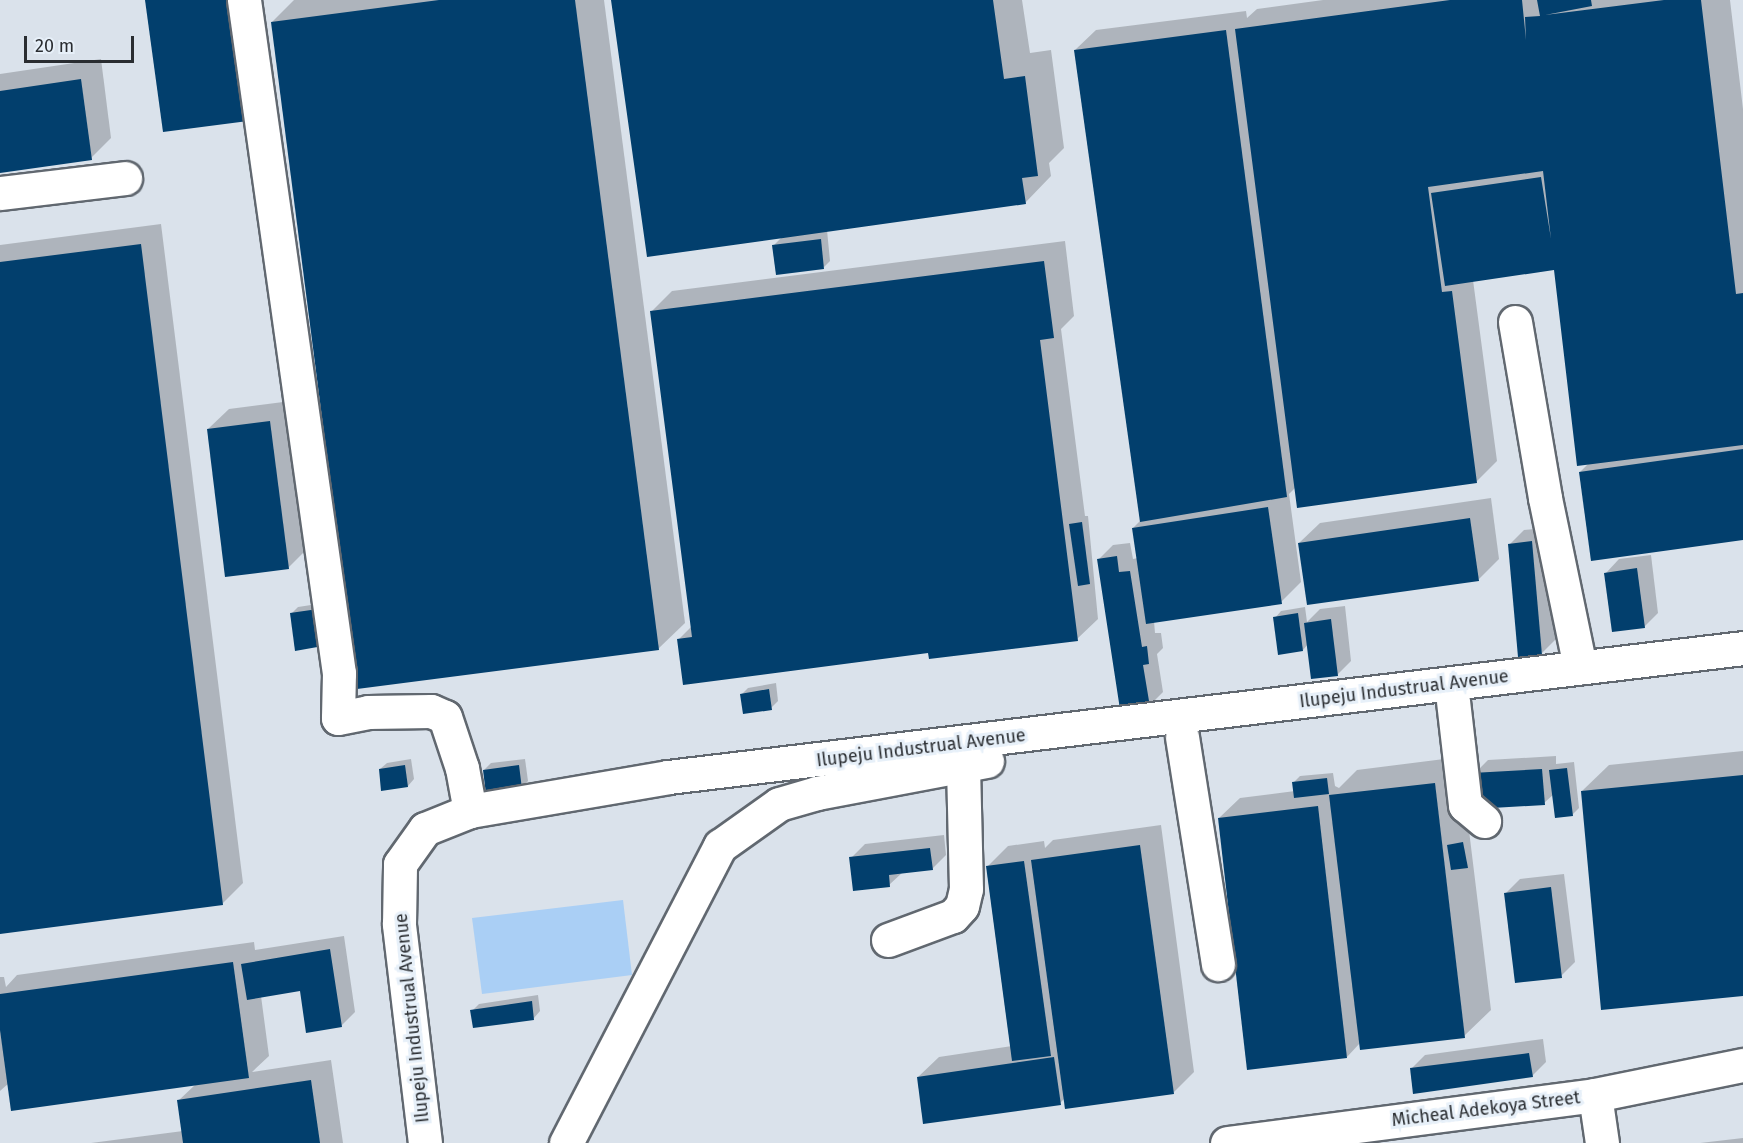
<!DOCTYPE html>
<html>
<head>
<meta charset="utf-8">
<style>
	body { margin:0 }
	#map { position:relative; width:1743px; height:1143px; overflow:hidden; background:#dae2eb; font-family:"Fira Sans",sans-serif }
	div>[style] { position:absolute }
	.green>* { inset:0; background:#aacff5 }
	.shadow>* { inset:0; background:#0003 }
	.building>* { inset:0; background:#023f6d }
	.roads { filter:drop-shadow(2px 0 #616870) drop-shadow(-2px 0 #616870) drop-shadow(0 2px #616870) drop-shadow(0 -2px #616870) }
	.minor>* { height:33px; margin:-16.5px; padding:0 16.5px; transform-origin:16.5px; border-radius:16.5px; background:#fff }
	span { translate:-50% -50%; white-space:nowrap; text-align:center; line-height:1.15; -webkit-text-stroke:6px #e7f0f9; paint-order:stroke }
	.street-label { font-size:18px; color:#2a2d31 }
	.scale { position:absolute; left:24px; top:36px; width:110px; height:27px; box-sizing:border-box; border:3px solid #2a2d31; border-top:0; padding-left:8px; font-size:18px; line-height:21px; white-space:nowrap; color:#2a2d31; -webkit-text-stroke:4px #e7f0f9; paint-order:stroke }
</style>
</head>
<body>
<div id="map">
	<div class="green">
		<i style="clip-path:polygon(623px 900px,632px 975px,482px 994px,472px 918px)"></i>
	</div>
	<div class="shadow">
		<i style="clip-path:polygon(294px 0,604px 0,685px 623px,658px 649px,272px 22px)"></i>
		<i style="clip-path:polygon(612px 0,1022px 0,1030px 53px,1051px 50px,1064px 148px,1049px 163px,1051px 176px,1025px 203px,827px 230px,830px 261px,824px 267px,774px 245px,783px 236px)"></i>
		<i style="clip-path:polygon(1323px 0,1730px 0,1743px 109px,1743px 539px,1580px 472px,1590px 462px,1556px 268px,1473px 280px,1497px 461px,1476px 482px,1296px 487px,1289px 494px,1301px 582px,1281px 602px,1154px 621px,1155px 633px,1161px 633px,1163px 648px,1157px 654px,1163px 692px,1149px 706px,1099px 559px,1113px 545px,1130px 543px,1133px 559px,1138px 558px,1133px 528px,1141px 520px,1075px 50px,1096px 30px,1246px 11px,1247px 18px,1257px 9px)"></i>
		<i style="clip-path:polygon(101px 59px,111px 138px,91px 158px,0 172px,0 74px)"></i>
		<i style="clip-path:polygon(161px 224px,243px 883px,222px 904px,0 933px,0 245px)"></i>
		<i style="clip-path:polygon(1065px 241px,1074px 316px,1061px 329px,1085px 516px,1088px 516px,1098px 619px,1077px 639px,930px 652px,678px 640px,692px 626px,652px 311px,672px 291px)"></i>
		<i style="clip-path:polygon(291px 401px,309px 547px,288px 568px,208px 429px,229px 409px)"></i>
		<i style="clip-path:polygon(1491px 498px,1499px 559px,1479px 579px,1299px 543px,1320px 523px)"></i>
		<i style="clip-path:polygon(1545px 528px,1556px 639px,1542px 653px,1510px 544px,1524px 530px)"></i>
		<i style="clip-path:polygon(1651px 555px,1658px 613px,1644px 627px,1606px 573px,1619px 559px)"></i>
		<i style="clip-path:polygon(324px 603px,329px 638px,291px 614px,298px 607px)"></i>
		<i style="clip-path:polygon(1345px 606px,1351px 661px,1337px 675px,1308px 644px,1303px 650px,1275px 618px,1281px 611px,1305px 607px,1307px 622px,1320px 609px)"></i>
		<i style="clip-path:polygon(776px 683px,778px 701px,771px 708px,741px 695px,748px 688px)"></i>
		<i style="clip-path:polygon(1743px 751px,1743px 994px,1582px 791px,1609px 765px)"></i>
		<i style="clip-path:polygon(1556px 756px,1556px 764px,1574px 762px,1579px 808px,1572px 815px,1554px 794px,1544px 803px,1474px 774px,1488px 760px)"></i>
		<i style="clip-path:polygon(1460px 757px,1491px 1010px,1464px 1036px,1360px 1043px,1347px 1057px,1219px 818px,1240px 798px,1295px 791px,1294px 782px,1300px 776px,1333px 773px,1335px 786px,1339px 788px,1357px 770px)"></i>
		<i style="clip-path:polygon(411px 759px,414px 779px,408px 786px,380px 769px,387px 763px)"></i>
		<i style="clip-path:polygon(525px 759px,528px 781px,521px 788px,484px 770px,491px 763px)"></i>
		<i style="clip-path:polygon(1161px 825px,1194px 1072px,1173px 1093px,1065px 1098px,1060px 1103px,918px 1077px,939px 1057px,1012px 1046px,987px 867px,1008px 846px,1044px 841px,1045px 848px,1053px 840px)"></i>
		<i style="clip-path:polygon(944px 835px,946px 855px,932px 869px,903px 872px,889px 885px,851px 858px,865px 844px)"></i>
		<i style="clip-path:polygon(1564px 874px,1575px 962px,1561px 976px,1506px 893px,1520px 879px)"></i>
		<i style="clip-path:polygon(344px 936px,355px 1012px,341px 1026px,301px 990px,261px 996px,269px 1056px,252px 1072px,331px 1060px,343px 1143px,91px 1143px,183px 1131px,178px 1101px,196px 1084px,9px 1083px,0 1091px,0 977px,4px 977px,6px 987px,17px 975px,254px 942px,255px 950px)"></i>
		<i style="clip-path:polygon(538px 995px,540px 1011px,534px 1018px,472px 1011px,479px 1004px)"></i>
		<i style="clip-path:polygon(1543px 1039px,1546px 1062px,1532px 1076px,1411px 1069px,1425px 1055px)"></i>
		<i style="clip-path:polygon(1743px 1138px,1743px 1143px,1700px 1143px)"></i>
	</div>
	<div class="building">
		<i style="clip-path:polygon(145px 0,231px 0,248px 121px,163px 132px)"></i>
		<i style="clip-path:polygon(439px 0,575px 0,659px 650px,357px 689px,271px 22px)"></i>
		<i style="clip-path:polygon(611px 0,993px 0,1004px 79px,1025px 76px,1038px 176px,1022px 178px,1026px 204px,647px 257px)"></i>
		<i style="clip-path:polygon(1450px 0,1522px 0,1526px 40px,1525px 17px,1540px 16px,1537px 0,1591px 0,1592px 6px,1545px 15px,1664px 0,1701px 0,1736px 294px,1743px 293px,1743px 445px,1577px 466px,1554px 270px,1445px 286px,1431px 193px,1541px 177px,1551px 239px,1543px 171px,1428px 187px,1442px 292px,1452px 291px,1477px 483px,1297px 508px,1235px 29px)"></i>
		<i style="clip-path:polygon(1226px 30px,1287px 497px,1140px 522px,1074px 50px)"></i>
		<i style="clip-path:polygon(81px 79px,92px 160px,0 173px,0 91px)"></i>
		<i style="clip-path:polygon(821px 239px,824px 269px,776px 275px,772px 245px)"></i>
		<i style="clip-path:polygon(141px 244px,223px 905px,0 934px,0 262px)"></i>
		<i style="clip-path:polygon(1044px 261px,1054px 338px,1040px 340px,1078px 641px,929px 659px,928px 653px,683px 685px,677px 639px,692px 637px,650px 311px)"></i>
		<i style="clip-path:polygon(270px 421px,289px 569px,225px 577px,207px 429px)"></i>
		<i style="clip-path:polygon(1743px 449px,1743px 540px,1591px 561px,1579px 472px)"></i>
		<i style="clip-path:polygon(1268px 507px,1282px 604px,1146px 624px,1132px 528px)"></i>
		<i style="clip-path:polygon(1470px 518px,1479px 581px,1307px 605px,1298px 543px)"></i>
		<i style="clip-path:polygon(1082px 522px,1090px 584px,1078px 586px,1069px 524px)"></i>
		<i style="clip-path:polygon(1532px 541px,1542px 655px,1518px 657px,1508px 544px)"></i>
		<i style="clip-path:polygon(1117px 556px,1119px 572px,1130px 571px,1142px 647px,1147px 646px,1149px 664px,1143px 665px,1150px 707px,1121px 716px,1097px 559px)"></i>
		<i style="clip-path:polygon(1637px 568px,1645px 628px,1612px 632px,1604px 573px)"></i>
		<i style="clip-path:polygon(318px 609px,323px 646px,295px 651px,290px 613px)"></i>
		<i style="clip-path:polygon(1298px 613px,1303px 651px,1278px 655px,1273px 617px)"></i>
		<i style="clip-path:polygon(1331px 619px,1338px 676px,1311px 679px,1304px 623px)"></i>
		<i style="clip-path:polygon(769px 689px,772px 710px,743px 714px,740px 694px)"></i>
		<i style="clip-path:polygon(405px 765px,408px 787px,381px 791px,379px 769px)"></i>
		<i style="clip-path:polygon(519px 765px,522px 789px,486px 794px,483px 770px)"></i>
		<i style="clip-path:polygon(1567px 768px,1573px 816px,1555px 818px,1549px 770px)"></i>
		<i style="clip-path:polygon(1542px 769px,1545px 805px,1475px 809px,1472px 773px)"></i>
		<i style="clip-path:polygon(1743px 775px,1743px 996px,1601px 1010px,1581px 791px)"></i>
		<i style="clip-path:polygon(1327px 778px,1329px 794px,1294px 798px,1292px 782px)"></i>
		<i style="clip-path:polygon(1435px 783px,1465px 1038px,1360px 1050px,1329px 795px)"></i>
		<i style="clip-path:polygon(1318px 806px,1347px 1058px,1247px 1070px,1218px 818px)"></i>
		<i style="clip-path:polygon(1463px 842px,1468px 868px,1451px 870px,1447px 845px)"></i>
		<i style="clip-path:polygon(1140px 845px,1174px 1094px,1065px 1109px,1031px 860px)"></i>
		<i style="clip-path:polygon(930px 848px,933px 870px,889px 875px,890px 887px,853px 891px,849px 857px)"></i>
		<i style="clip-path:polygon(1024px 861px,1051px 1056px,1012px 1061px,986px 866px)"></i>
		<i style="clip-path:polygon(1551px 887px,1562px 978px,1515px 983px,1504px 893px)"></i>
		<i style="clip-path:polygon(330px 949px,342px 1027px,306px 1033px,300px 991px,247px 1000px,241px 964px)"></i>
		<i style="clip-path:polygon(233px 962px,249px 1078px,11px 1111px,0 1030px,0 994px)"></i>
		<i style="clip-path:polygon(532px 1001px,534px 1020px,473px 1028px,470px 1010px)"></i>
		<i style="clip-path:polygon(1529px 1053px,1533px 1077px,1413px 1094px,1410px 1068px)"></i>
		<i style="clip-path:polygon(1054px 1057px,1061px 1105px,923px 1124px,917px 1077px)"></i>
		<i style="clip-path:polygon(311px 1080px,320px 1143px,183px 1143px,177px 1100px)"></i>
	</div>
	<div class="roads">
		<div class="minor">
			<i style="left:244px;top:0;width:680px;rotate:81.97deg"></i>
			<i style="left:339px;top:673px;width:45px;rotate:91.3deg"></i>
			<i style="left:338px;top:718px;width:31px;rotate:-11deg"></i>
			<i style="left:368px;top:712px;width:63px;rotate:-0.9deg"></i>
			<i style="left:431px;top:711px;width:15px;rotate:23deg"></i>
			<i style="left:445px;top:717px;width:54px;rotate:71.6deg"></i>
			<i style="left:462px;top:768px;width:44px;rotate:79.5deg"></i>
			<i style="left:0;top:193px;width:126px;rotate:-6.8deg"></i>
			<i style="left:1515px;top:322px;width:179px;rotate:80.3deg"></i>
			<i style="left:1545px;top:498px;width:173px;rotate:78.3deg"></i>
			<i style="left:1453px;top:701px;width:105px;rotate:83.4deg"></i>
			<i style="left:1465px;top:805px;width:25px;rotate:40deg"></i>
			<i style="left:1182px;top:737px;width:230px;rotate:81deg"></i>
			<i style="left:888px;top:940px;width:69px;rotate:-20.3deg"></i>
			<i style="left:953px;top:916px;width:13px;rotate:-48deg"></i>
			<i style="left:962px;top:906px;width:17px;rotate:-77deg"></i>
			<i style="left:966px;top:889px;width:125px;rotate:-91.4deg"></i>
			<i style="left:1595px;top:1095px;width:49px;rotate:81.7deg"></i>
			<i style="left:425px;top:1143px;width:221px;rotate:-96.8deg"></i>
			<i style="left:399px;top:924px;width:60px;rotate:-89deg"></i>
			<i style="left:400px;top:864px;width:43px;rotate:-54.5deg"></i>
			<i style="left:425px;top:829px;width:48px;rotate:-21.8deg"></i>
			<i style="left:470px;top:811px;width:201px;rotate:-9.7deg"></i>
			<i style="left:668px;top:777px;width:1083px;rotate:-6.84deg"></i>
			<i style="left:566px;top:1143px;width:335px;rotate:-62.6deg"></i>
			<i style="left:720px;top:846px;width:72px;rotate:-35.4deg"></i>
			<i style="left:779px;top:804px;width:40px;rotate:-16deg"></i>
			<i style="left:817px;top:793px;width:173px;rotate:-10.7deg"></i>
			<i style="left:1227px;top:1143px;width:371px;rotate:-7.4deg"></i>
			<i style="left:1595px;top:1095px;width:151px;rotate:-11.5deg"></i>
		</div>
	</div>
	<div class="street-label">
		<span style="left:1404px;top:689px;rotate:-7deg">Ilupeju Industrual Avenue</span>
		<span style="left:921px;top:748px;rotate:-7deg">Ilupeju Industrual Avenue</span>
		<span style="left:412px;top:1018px;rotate:-96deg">Ilupeju Industrual Avenue</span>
		<span style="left:1486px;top:1109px;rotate:-7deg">Micheal Adekoya Street</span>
	</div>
	<div class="scale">20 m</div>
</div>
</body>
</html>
